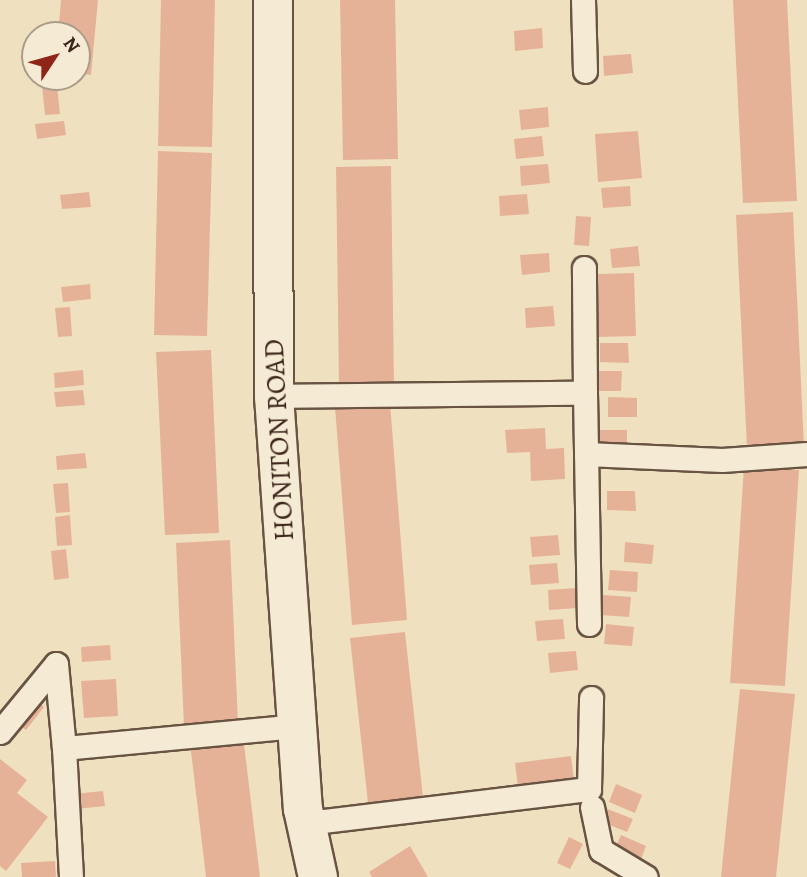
<!DOCTYPE html>
<html>
<head>
<meta charset="utf-8">
<style>
	body { margin:0 }
	#map { position:relative; width:807px; height:877px; overflow:hidden; background:#efe0bf; font-family:Alegreya,serif }
	div>[style] { position:absolute }
	.building>* { inset:0; background:#e6b297 }
	.roads { filter:drop-shadow(2px 0 #695443) drop-shadow(-2px 0 #695443) drop-shadow(0 2px #695443) drop-shadow(0 -2px #695443) }
	.service>* { height:23px; margin:-11.5px; padding:0 11.5px; transform-origin:11.5px; border-radius:11.5px; background:#f5ebd5 }
	.minor>* { height:38px; margin:-19px; padding:0 19px; transform-origin:19px; border-radius:19px; background:#f5ebd5 }
	span { translate:-50% -50%; white-space:nowrap; text-align:center; line-height:1.15; -webkit-text-stroke:7px #f5ebd5; paint-order:stroke }
	.street-label { font-size:28px; color:#3c251a }
	.north { position:absolute; left:21px; top:21px; width:70px; height:70px; box-sizing:border-box; background:#f5ebd5; border:2px solid #ab9c8a; border-radius:50%; rotate:54deg; font-size:19px; font-weight:700; line-height:28px; text-align:center; color:#3c251a }
	.north::after { content:''; display:block; margin:auto; width:24px; height:32px; background:#8f2418; clip-path:polygon(50% 0,100% 100%,50% 72%,0 100%) }
</style>
</head>
<body>
<div id="map">
	<div class="building">
		<i style="clip-path:polygon(61px 0,98px 0,91px 75px,77px 73px,77px 35px,58px 35px)"></i>
		<i style="clip-path:polygon(161px 0,215px 0,212px 147px,158px 146px)"></i>
		<i style="clip-path:polygon(340px 0,395px 0,398px 159px,343px 160px)"></i>
		<i style="clip-path:polygon(733px 0,787px 0,797px 201px,743px 203px)"></i>
		<i style="clip-path:polygon(542px 28px,543px 48px,515px 51px,514px 31px)"></i>
		<i style="clip-path:polygon(631px 54px,633px 73px,604px 76px,603px 56px)"></i>
		<i style="clip-path:polygon(57px 85px,60px 114px,45px 115px,42px 86px)"></i>
		<i style="clip-path:polygon(548px 107px,549px 127px,521px 130px,519px 110px)"></i>
		<i style="clip-path:polygon(64px 121px,66px 135px,37px 139px,35px 124px)"></i>
		<i style="clip-path:polygon(638px 131px,642px 178px,598px 182px,595px 134px)"></i>
		<i style="clip-path:polygon(542px 136px,544px 156px,516px 159px,514px 139px)"></i>
		<i style="clip-path:polygon(158px 151px,212px 153px,207px 336px,154px 335px)"></i>
		<i style="clip-path:polygon(548px 164px,550px 183px,521px 186px,520px 166px)"></i>
		<i style="clip-path:polygon(391px 166px,394px 385px,339px 385px,336px 167px)"></i>
		<i style="clip-path:polygon(630px 186px,631px 206px,603px 208px,601px 188px)"></i>
		<i style="clip-path:polygon(89px 192px,91px 207px,62px 209px,60px 195px)"></i>
		<i style="clip-path:polygon(527px 194px,529px 214px,500px 216px,499px 196px)"></i>
		<i style="clip-path:polygon(793px 212px,804px 447px,747px 449px,736px 215px)"></i>
		<i style="clip-path:polygon(576px 216px,591px 217px,589px 246px,574px 245px)"></i>
		<i style="clip-path:polygon(638px 246px,640px 266px,612px 268px,610px 249px)"></i>
		<i style="clip-path:polygon(549px 253px,550px 272px,522px 275px,520px 255px)"></i>
		<i style="clip-path:polygon(634px 273px,636px 336px,598px 337px,596px 274px)"></i>
		<i style="clip-path:polygon(90px 284px,91px 299px,63px 302px,61px 287px)"></i>
		<i style="clip-path:polygon(553px 306px,555px 326px,526px 328px,525px 308px)"></i>
		<i style="clip-path:polygon(70px 307px,72px 336px,58px 337px,55px 308px)"></i>
		<i style="clip-path:polygon(600px 343px,628px 343px,629px 363px,600px 362px)"></i>
		<i style="clip-path:polygon(211px 350px,219px 533px,165px 535px,156px 352px)"></i>
		<i style="clip-path:polygon(83px 370px,84px 385px,55px 388px,54px 373px)"></i>
		<i style="clip-path:polygon(593px 371px,622px 371px,621px 391px,593px 391px)"></i>
		<i style="clip-path:polygon(83px 390px,85px 405px,56px 407px,54px 392px)"></i>
		<i style="clip-path:polygon(608px 397px,637px 398px,637px 417px,608px 417px)"></i>
		<i style="clip-path:polygon(390px 403px,407px 620px,352px 625px,335px 407px)"></i>
		<i style="clip-path:polygon(545px 428px,546px 449px,564px 448px,565px 479px,531px 481px,530px 452px,507px 453px,505px 430px)"></i>
		<i style="clip-path:polygon(598px 430px,627px 430px,627px 450px,598px 449px)"></i>
		<i style="clip-path:polygon(85px 453px,87px 468px,57px 470px,56px 456px)"></i>
		<i style="clip-path:polygon(744px 466px,799px 470px,785px 686px,730px 683px)"></i>
		<i style="clip-path:polygon(68px 483px,70px 512px,56px 513px,53px 484px)"></i>
		<i style="clip-path:polygon(607px 491px,635px 491px,636px 511px,607px 510px)"></i>
		<i style="clip-path:polygon(70px 515px,72px 545px,57px 546px,55px 517px)"></i>
		<i style="clip-path:polygon(558px 535px,560px 555px,532px 557px,530px 537px)"></i>
		<i style="clip-path:polygon(230px 540px,238px 724px,184px 726px,176px 543px)"></i>
		<i style="clip-path:polygon(625px 542px,654px 545px,652px 564px,624px 562px)"></i>
		<i style="clip-path:polygon(66px 549px,69px 578px,54px 580px,51px 551px)"></i>
		<i style="clip-path:polygon(557px 563px,559px 583px,531px 585px,529px 565px)"></i>
		<i style="clip-path:polygon(610px 570px,638px 572px,637px 592px,608px 590px)"></i>
		<i style="clip-path:polygon(576px 588px,577px 608px,549px 610px,548px 590px)"></i>
		<i style="clip-path:polygon(603px 595px,631px 597px,629px 617px,601px 615px)"></i>
		<i style="clip-path:polygon(563px 619px,565px 639px,537px 641px,535px 621px)"></i>
		<i style="clip-path:polygon(606px 624px,634px 627px,632px 646px,604px 644px)"></i>
		<i style="clip-path:polygon(405px 632px,423px 797px,368px 803px,350px 638px)"></i>
		<i style="clip-path:polygon(110px 645px,111px 660px,82px 662px,81px 647px)"></i>
		<i style="clip-path:polygon(576px 651px,578px 670px,550px 673px,548px 653px)"></i>
		<i style="clip-path:polygon(116px 679px,118px 716px,84px 718px,81px 681px)"></i>
		<i style="clip-path:polygon(740px 689px,795px 694px,776px 877px,721px 877px)"></i>
		<i style="clip-path:polygon(33px 698px,44px 707px,26px 730px,14px 720px)"></i>
		<i style="clip-path:polygon(243px 736px,260px 877px,206px 877px,190px 743px)"></i>
		<i style="clip-path:polygon(571px 756px,574px 781px,518px 788px,515px 763px)"></i>
		<i style="clip-path:polygon(0 759px,27px 780px,17px 793px,48px 817px,6px 871px,0 866px)"></i>
		<i style="clip-path:polygon(616px 784px,642px 795px,635px 813px,609px 802px)"></i>
		<i style="clip-path:polygon(103px 791px,105px 806px,76px 809px,74px 794px)"></i>
		<i style="clip-path:polygon(605px 808px,633px 819px,627px 832px,600px 821px)"></i>
		<i style="clip-path:polygon(621px 835px,646px 846px,639px 864px,613px 853px)"></i>
		<i style="clip-path:polygon(569px 837px,583px 844px,570px 869px,557px 863px)"></i>
		<i style="clip-path:polygon(410px 846px,428px 877px,372px 877px,369px 872px)"></i>
		<i style="clip-path:polygon(55px 861px,56px 877px,22px 877px,21px 863px)"></i>
	</div>
	<div class="roads">
		<div class="service">
			<i style="left:583px;top:0;width:71px;rotate:88.4deg"></i>
			<i style="left:585px;top:393px;width:231px;rotate:89deg"></i>
			<i style="left:274px;top:396px;width:311px;rotate:-0.6deg"></i>
			<i style="left:585px;top:393px;width:125px;rotate:-90.5deg"></i>
			<i style="left:586px;top:454px;width:136px;rotate:2.5deg"></i>
			<i style="left:722px;top:460px;width:85px;rotate:-4deg"></i>
			<i style="left:0;top:732px;width:88px;rotate:-50.5deg"></i>
			<i style="left:56px;top:664px;width:84px;rotate:84.6deg"></i>
			<i style="left:592px;top:807px;width:44px;rotate:78.2deg"></i>
			<i style="left:601px;top:850px;width:52px;rotate:31deg"></i>
			<i style="left:307px;top:823px;width:284px;rotate:-6.9deg"></i>
			<i style="left:589px;top:789px;width:91px;rotate:-88.7deg"></i>
			<i style="left:71px;top:877px;width:129px;rotate:-93.1deg"></i>
			<i style="left:64px;top:748px;width:234px;rotate:-5.4deg"></i>
		</div>
		<div class="minor">
			<i style="left:273px;top:0;width:396px;rotate:89.9deg"></i>
			<i style="left:274px;top:396px;width:414px;rotate:86deg"></i>
			<i style="left:303px;top:809px;width:70px;rotate:77.6deg"></i>
		</div>
	</div>
	<div class="street-label">
		<span style="left:279px;top:440px;rotate:-93deg">HONITON ROAD</span>
	</div>
	<div class="north">N</div>
</div>
</body>
</html>
